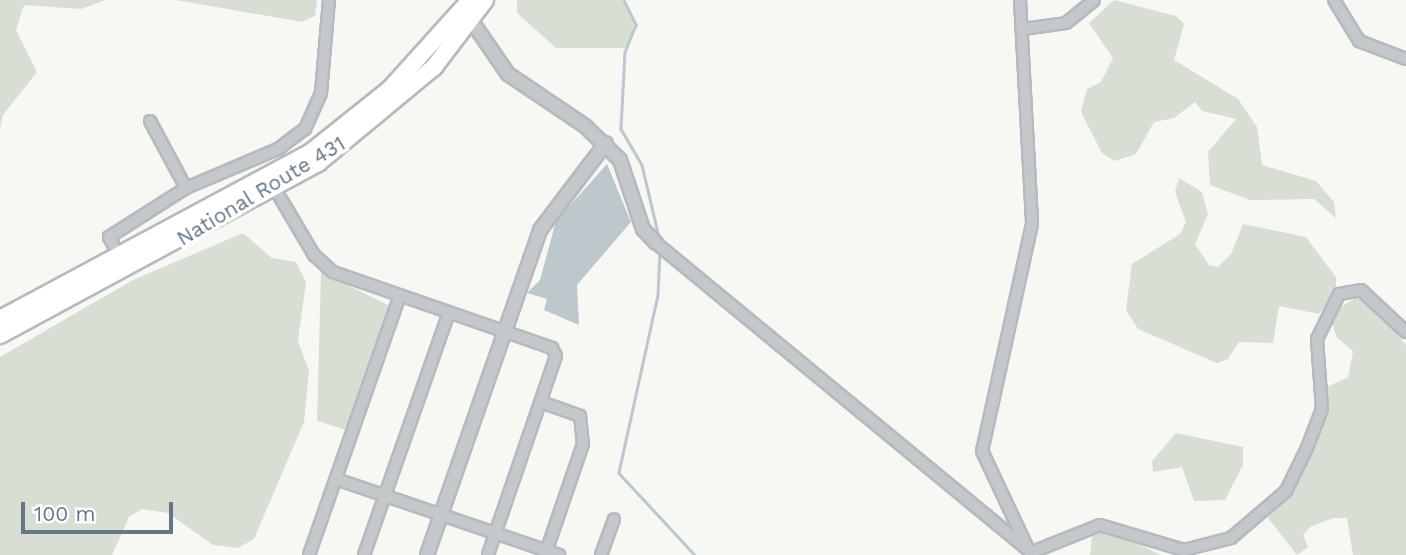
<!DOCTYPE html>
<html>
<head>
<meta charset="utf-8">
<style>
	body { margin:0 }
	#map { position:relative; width:1406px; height:555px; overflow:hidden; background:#f7f7f3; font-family:"Work Sans",sans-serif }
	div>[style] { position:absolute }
	.green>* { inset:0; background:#d8ded4 }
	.water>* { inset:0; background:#bcc8cc }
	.stream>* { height:2.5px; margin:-1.25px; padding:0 1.25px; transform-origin:1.25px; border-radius:1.25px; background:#bcc8cc }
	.roads { filter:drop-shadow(2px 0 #b7babd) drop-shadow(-2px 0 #b7babd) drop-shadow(0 2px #b7babd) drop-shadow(0 -2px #b7babd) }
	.minor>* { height:10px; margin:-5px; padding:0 5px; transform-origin:5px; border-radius:5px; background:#c4c8cb }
	.tertiary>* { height:12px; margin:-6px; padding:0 6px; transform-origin:6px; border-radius:6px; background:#c4c8cb }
	.trunk>* { height:16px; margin:-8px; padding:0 8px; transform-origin:8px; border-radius:8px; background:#fff }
	span { translate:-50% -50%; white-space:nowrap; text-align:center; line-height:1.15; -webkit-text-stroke:7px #fff; paint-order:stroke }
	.street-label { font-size:21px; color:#657785 }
	.scale { position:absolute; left:21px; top:502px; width:152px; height:32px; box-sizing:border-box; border:4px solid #657785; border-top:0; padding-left:9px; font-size:21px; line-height:24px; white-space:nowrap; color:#657785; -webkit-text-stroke:5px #fff; paint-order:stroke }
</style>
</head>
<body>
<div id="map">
	<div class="green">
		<i style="clip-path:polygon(0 0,105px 0,81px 9px,24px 5px,16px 30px,37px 72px,3px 115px,0 130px)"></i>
		<i style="clip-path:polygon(176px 0,317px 0,315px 16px,302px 22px)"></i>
		<i style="clip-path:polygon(517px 0,622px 0,633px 16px,633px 36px,625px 48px,556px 48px,517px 13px)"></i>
		<i style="clip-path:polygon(1114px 0,1176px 16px,1184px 24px,1174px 60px,1238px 99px,1257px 127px,1262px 165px,1316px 181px,1334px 202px,1336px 218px,1314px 199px,1250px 200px,1210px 185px,1208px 152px,1236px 119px,1202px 111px,1195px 102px,1174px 118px,1154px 122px,1136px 154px,1114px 161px,1102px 153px,1081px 112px,1087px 89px,1101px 82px,1113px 58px,1089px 23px)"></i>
		<i style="clip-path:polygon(1179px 178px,1202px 192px,1208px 214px,1195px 244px,1209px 265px,1218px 267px,1231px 254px,1243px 224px,1306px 237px,1336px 277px,1336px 291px,1319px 314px,1279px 306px,1273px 343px,1239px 342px,1228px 359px,1217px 363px,1138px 329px,1126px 310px,1132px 264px,1180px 234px,1186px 222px,1175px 192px)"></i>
		<i style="clip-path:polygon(243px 233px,272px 258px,296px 262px,306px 282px,298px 341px,309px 371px,304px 422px,254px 539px,238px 548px,213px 545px,168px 513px,142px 509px,129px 517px,112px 555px,0 555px,0 357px,133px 280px)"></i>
		<i style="clip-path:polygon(321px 272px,390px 306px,347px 430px,317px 421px)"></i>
		<i style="clip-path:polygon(1356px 298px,1372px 304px,1406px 345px,1406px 555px,1353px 555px,1347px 518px,1333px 518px,1310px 527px,1303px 535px,1308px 547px,1297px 555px,1268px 518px,1297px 481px,1326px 411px,1327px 387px,1348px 377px,1353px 351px,1337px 338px,1332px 324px,1333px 311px)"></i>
		<i style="clip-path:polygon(1176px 433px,1243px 447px,1243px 465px,1225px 500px,1194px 501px,1182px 467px,1153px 472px,1152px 461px)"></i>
		<i style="clip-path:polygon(1104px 530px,1113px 532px,1161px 555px,1090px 555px,1092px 537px)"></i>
	</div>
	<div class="water">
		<i style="clip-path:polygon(607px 164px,631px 222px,577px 285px,579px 325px,544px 310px,547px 299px,527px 293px,540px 280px,556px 221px)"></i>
	</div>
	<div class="stream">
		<i style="left:624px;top:0;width:28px;rotate:64deg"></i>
		<i style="left:636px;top:25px;width:29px;rotate:112deg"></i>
		<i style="left:625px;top:52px;width:77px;rotate:93deg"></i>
		<i style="left:621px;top:129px;width:42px;rotate:59.7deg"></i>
		<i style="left:642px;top:165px;width:78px;rotate:76.7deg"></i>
		<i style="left:660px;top:251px;width:44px;rotate:92.6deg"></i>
		<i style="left:658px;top:295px;width:182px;rotate:102.4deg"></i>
		<i style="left:619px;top:473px;width:112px;rotate:47.2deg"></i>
	</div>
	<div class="roads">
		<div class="minor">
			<i style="left:1020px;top:0;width:224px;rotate:86.9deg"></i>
			<i style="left:1032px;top:224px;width:232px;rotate:102.4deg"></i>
			<i style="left:982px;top:451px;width:115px;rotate:64.8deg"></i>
			<i style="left:1334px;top:0;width:48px;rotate:58.6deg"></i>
			<i style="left:1359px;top:41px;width:50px;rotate:21deg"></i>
			<i style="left:1023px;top:29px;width:43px;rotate:-7.9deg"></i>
			<i style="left:1066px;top:23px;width:36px;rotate:-39deg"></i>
			<i style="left:186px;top:188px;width:100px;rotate:-23deg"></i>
			<i style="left:278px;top:149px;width:34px;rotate:-37deg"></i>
			<i style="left:305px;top:129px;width:39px;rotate:-66deg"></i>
			<i style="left:321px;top:93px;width:93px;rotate:-85.1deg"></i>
			<i style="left:275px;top:189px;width:77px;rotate:59.4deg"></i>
			<i style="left:314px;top:255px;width:25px;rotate:42deg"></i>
			<i style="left:333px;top:272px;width:232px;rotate:19.1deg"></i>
			<i style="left:552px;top:348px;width:9px;rotate:63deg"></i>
			<i style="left:556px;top:356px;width:210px;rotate:108.9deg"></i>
			<i style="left:656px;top:243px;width:482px;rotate:39.5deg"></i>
			<i style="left:120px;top:257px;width:23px;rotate:-119deg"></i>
			<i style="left:109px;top:237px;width:91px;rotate:-32.5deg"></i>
			<i style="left:186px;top:188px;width:76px;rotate:-118.2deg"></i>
			<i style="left:541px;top:402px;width:41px;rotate:19.7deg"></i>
			<i style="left:580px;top:416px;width:28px;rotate:84deg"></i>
			<i style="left:583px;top:444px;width:117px;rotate:108.9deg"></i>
			<i style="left:336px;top:479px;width:236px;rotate:18.8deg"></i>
			<i style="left:1030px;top:553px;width:75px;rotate:-21.8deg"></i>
			<i style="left:1100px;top:525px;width:88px;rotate:16.6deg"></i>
			<i style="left:1184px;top:550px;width:49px;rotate:-14.3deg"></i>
			<i style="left:1231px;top:538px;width:72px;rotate:-40.5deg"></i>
			<i style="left:1286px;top:491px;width:48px;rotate:-64deg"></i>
			<i style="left:1307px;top:448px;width:42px;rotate:-69deg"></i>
			<i style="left:1322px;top:409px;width:70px;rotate:-94.1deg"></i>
			<i style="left:1317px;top:339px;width:50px;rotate:-63.9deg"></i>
			<i style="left:1339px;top:294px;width:22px;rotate:-10deg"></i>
			<i style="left:1361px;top:290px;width:62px;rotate:43deg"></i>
			<i style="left:309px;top:555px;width:275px;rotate:-70.7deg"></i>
			<i style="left:364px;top:555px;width:257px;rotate:-70.7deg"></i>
			<i style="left:601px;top:555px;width:38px;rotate:-70deg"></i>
		</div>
		<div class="tertiary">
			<i style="left:466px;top:13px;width:74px;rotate:55.5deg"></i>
			<i style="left:508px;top:74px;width:93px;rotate:34deg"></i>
			<i style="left:585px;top:126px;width:49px;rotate:44.2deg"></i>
			<i style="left:620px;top:160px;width:73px;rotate:71.6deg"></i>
			<i style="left:643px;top:229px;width:19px;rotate:47deg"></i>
			<i style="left:427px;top:555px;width:344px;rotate:-70.8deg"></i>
			<i style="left:540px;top:230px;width:109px;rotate:-52.8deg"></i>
		</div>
		<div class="trunk">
			<i style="left:0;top:319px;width:353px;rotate:-28.2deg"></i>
			<i style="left:311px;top:152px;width:101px;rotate:-38.6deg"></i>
			<i style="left:390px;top:89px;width:120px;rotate:-48deg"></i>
			<i style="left:0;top:335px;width:362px;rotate:-28.4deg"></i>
			<i style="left:318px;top:163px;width:151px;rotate:-39.6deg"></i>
			<i style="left:434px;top:67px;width:84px;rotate:-52.7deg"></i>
		</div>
	</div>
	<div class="street-label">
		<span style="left:261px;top:191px;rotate:-31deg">National Route 431</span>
	</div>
	<div class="scale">100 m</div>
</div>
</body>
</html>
